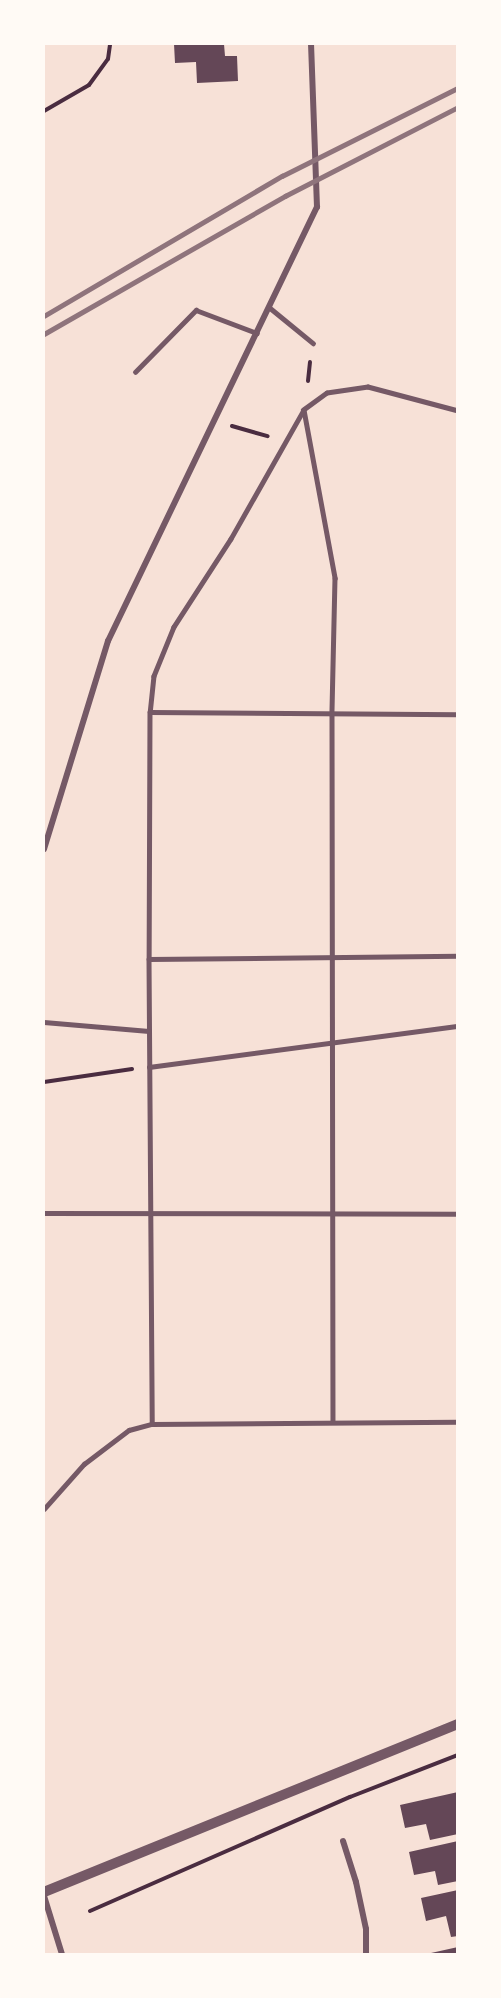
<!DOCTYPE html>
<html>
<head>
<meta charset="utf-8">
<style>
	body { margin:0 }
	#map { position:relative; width:501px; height:1998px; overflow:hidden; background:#f7e1d7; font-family:Mulish,sans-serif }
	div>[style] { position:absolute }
	.building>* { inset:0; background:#644757 }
	.path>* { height:4px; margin:-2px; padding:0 2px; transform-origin:2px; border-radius:2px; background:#4a2c40 }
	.service>* { height:4.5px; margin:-2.25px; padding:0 2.25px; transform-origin:2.25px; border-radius:2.25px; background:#755966 }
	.minor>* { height:6px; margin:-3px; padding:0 3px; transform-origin:3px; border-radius:3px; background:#755966 }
	.tertiary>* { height:10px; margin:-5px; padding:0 5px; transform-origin:5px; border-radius:5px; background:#755966 }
	.rail>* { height:4.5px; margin:-2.25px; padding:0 2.25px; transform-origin:2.25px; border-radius:2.25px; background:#8f747c }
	span { translate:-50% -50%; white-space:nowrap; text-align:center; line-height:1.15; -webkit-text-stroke:5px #fffaf5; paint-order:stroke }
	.frame { position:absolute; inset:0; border:45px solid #fffaf5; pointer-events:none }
</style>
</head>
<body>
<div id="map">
	<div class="building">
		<i style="clip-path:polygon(174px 44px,224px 44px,225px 56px,237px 56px,238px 81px,197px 83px,196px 62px,175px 63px)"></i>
		<i style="clip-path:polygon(458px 1792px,458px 1834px,430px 1840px,426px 1824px,405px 1828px,400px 1805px)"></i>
		<i style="clip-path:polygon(458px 1841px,458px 1881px,438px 1885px,435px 1871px,414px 1875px,409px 1852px)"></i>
		<i style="clip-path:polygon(458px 1890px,458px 1936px,451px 1937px,446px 1916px,426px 1921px,421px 1898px)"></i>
		<i style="clip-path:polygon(458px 1947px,458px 1954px,432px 1954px,431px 1953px)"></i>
	</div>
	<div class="path">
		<i style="left:44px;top:111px;width:52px;rotate:-30deg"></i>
		<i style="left:89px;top:85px;width:32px;rotate:-54deg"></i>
		<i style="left:108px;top:59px;width:15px;rotate:-82deg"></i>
		<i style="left:308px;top:381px;width:19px;rotate:-84deg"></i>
		<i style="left:232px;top:426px;width:37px;rotate:16deg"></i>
		<i style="left:44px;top:1082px;width:89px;rotate:-8.4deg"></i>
		<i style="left:90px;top:1911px;width:284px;rotate:-23.7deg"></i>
		<i style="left:350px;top:1797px;width:116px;rotate:-21.3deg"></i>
	</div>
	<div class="service">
		<i style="left:269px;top:307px;width:57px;rotate:39.3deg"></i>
		<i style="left:135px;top:372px;width:87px;rotate:-45.5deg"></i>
		<i style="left:196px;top:310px;width:65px;rotate:20.7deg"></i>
		<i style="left:304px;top:410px;width:171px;rotate:79.5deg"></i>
		<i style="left:335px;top:578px;width:136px;rotate:91.3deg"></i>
		<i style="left:332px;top:714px;width:708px;rotate:89.92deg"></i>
		<i style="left:458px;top:411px;width:93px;rotate:-165.1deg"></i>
		<i style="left:368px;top:387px;width:41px;rotate:171.7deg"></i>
		<i style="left:327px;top:393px;width:29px;rotate:144deg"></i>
		<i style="left:304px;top:410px;width:148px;rotate:119.5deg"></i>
		<i style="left:231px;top:539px;width:105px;rotate:122.9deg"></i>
		<i style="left:174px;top:627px;width:53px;rotate:112.2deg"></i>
		<i style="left:154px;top:676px;width:36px;rotate:96deg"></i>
		<i style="left:150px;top:712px;width:247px;rotate:90.2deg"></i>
		<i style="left:149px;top:959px;width:465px;rotate:89.6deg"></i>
		<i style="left:152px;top:1424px;width:306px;rotate:-0.4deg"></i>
		<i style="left:150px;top:712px;width:308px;rotate:0.4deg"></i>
		<i style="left:149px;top:959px;width:309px;rotate:-0.6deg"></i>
		<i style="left:44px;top:1022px;width:105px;rotate:4.9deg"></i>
		<i style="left:149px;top:1067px;width:312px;rotate:-7.6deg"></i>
		<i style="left:44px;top:1213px;width:414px;rotate:0.1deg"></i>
		<i style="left:44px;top:1509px;width:60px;rotate:-48.4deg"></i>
		<i style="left:84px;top:1464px;width:56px;rotate:-37.1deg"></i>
		<i style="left:129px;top:1430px;width:24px;rotate:-15deg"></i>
	</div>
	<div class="minor">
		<i style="left:44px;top:849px;width:218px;rotate:-72.9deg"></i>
		<i style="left:108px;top:641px;width:482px;rotate:-64.3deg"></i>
		<i style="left:317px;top:207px;width:163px;rotate:-92.1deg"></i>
		<i style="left:343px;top:1841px;width:43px;rotate:72.4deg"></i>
		<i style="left:356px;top:1882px;width:48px;rotate:78deg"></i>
		<i style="left:366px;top:1929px;width:25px;rotate:90deg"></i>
		<i style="left:44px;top:1896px;width:61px;rotate:72.8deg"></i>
	</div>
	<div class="tertiary">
		<i style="left:44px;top:1892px;width:447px;rotate:-22.1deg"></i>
	</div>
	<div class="rail">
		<i style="left:44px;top:316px;width:276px;rotate:-30.5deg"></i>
		<i style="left:282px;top:176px;width:197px;rotate:-26.6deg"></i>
		<i style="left:44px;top:334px;width:278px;rotate:-29.8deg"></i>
		<i style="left:285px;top:196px;width:195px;rotate:-27.2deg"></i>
	</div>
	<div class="frame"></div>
</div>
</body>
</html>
